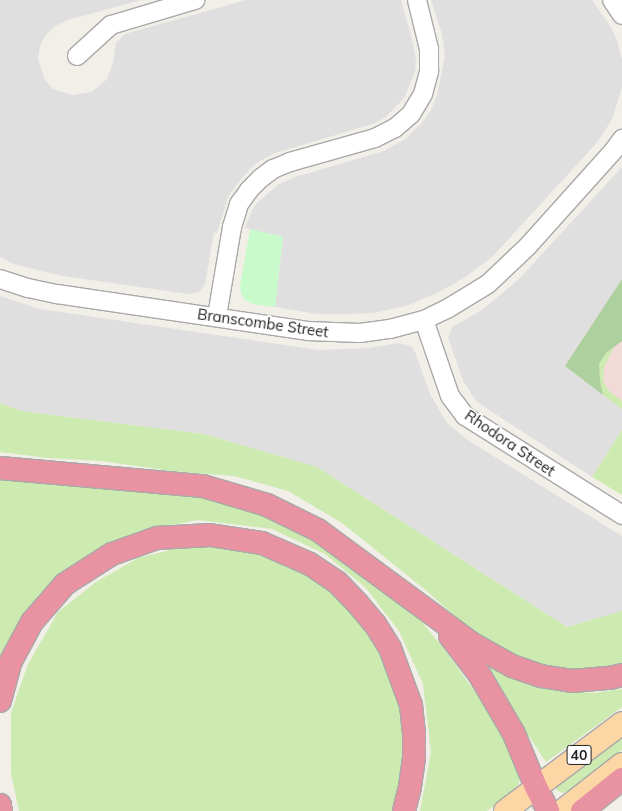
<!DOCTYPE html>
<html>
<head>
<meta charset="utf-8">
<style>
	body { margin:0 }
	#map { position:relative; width:622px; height:811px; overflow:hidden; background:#f2efe9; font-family:Mulish,sans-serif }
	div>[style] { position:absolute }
	.residential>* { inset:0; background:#e0dfdf }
	.commercial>* { inset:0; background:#f2dad9 }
	.grass>* { inset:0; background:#cdebb0 }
	.forest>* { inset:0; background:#add19e }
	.park>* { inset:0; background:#c8facc }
	.roads { filter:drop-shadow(1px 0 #a9a9a9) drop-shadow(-1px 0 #a9a9a9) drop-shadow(0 1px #a9a9a9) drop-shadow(0 -1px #a9a9a9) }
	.street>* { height:18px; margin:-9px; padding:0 9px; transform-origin:9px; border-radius:9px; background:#fff }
	.primary>* { height:22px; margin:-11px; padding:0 11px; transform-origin:11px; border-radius:11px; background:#fcd6a4 }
	.highway>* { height:22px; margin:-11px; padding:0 11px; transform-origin:11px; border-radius:11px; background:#e892a2 }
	span { translate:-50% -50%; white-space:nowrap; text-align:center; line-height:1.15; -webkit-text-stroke:3.5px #fff; paint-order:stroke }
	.shield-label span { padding:1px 3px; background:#fff; border:1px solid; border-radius:3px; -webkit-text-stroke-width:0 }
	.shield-label { font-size:14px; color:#222; font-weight:700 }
	.street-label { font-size:15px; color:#222 }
</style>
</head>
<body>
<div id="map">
	<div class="residential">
		<i style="clip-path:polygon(0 0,141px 0,71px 19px,55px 26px,45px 36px,40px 46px,38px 59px,45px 80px,53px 89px,73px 95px,92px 92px,106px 80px,113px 64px,116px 43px,125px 34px,246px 0,401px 0,412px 39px,416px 60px,415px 72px,404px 98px,386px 117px,373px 124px,275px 153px,255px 164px,240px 180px,228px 197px,217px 233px,214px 232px,205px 284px,199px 292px,188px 294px,63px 276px,13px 264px,0 257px)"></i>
		<i style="clip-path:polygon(431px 0,592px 0,611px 27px,617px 41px,622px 60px,622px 88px,612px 119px,602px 136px,583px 158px,493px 256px,467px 276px,439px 292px,406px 306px,373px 313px,350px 314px,317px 314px,275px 307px,283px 237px,245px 228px,251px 212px,257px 203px,279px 184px,295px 177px,384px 151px,405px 139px,420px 125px,430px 112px,437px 96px,445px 56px,442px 34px)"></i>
		<i style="clip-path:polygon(622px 167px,622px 279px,566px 366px,622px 409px,622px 430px,592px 477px,477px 402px,463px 381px,448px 337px,452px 327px,482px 310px,519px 279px)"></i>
		<i style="clip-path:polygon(0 296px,40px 309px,319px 350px,369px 348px,399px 343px,411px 346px,415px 352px,430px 394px,447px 423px,469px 441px,622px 536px,622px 611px,567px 627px,317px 467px,204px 434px,21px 411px,0 403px)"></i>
	</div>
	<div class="commercial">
		<i style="clip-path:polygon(622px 279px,622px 409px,565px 366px)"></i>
	</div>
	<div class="grass">
		<i style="clip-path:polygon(614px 348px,604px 367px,603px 381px,609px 391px,622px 401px,622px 409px,603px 395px,600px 380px,599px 364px,606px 353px)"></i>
		<i style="clip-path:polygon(0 403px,21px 411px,204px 434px,317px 467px,567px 627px,622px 611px,622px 666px,559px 672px,523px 662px,481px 639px,423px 588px,342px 523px,288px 491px,234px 476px,171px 471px,102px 461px,47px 458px,0 452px)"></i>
		<i style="clip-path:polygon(622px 430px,622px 495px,592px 477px)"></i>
		<i style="clip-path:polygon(0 479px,221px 498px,310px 530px,412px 610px,444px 649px,496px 721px,520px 773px,520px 780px,516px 789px,487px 811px,420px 811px,431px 752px,423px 684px,399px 631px,365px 587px,325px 554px,272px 529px,198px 520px,139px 531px,72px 567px,0 672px)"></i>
		<i style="clip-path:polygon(187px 546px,235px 548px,272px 558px,306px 574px,341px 596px,370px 627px,403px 703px,408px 748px,397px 811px,19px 811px,11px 773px,11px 713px,28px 664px,58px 612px,96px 582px,138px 558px)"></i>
		<i style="clip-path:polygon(476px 657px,519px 681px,559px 690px,593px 693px,622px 689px,622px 707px,546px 762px)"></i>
		<i style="clip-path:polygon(622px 735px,622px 750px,568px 791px,563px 793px,556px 790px,557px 785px)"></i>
	</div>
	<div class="forest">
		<i style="clip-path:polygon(622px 279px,622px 341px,606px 353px,599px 364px,600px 380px,603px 395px,565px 366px)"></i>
	</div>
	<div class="park">
		<i style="clip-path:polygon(250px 229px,283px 237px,275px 307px,252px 304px,245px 300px,241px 294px,240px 286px)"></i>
	</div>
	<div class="roads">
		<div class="street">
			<i style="left:612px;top:0;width:18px;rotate:56deg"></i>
			<i style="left:77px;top:56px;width:46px;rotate:-42.4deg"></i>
			<i style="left:111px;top:25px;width:88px;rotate:-16.6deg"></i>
			<i style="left:0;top:279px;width:29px;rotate:18deg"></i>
			<i style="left:28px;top:288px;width:30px;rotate:12deg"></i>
			<i style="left:57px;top:294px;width:253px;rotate:8.4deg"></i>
			<i style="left:307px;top:331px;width:53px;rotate:2.2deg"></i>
			<i style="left:360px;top:333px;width:30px;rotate:-8deg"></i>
			<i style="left:390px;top:329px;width:35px;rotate:-15deg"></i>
			<i style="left:424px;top:320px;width:25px;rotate:-26deg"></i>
			<i style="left:447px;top:309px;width:48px;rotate:-31.4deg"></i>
			<i style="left:488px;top:284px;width:55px;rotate:-43.5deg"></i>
			<i style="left:528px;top:246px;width:129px;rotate:-48.1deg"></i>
			<i style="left:614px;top:150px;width:14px;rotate:-54deg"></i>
			<i style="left:217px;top:316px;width:90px;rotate:-80.4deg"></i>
			<i style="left:232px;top:227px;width:24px;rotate:-73deg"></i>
			<i style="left:239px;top:204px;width:17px;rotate:-54deg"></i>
			<i style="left:249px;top:190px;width:17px;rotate:-45deg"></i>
			<i style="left:261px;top:178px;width:15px;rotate:-37deg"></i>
			<i style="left:273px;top:169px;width:18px;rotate:-22deg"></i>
			<i style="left:290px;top:162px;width:88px;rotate:-15.8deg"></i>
			<i style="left:375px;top:138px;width:22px;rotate:-27deg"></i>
			<i style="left:395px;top:128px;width:21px;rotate:-41deg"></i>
			<i style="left:411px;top:114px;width:23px;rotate:-59deg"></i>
			<i style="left:423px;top:94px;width:24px;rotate:-75deg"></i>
			<i style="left:429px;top:71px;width:22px;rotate:-90deg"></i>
			<i style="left:429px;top:49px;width:50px;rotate:-103.8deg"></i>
			<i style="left:424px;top:320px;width:80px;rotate:71.1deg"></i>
			<i style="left:450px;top:396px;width:25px;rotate:53deg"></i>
			<i style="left:465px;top:416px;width:186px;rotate:32.2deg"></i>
		</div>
		<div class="primary">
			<i style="left:505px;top:811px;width:146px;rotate:-36.9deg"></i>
			<i style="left:562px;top:811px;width:76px;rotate:-38.1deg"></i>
		</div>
		<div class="highway">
			<i style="left:0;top:468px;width:204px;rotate:5.1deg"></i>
			<i style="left:203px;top:486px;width:67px;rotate:16.5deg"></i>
			<i style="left:267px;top:505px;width:57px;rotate:26.1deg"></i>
			<i style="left:318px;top:530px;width:190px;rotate:36.4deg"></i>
			<i style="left:471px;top:643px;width:47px;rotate:29.3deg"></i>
			<i style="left:512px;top:666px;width:31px;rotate:19deg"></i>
			<i style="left:541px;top:676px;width:31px;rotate:9deg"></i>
			<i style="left:572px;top:681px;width:38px;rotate:-5deg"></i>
			<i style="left:610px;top:678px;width:12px;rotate:-14deg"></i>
			<i style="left:450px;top:636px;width:48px;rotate:52.7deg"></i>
			<i style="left:479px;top:674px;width:69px;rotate:59.7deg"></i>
			<i style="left:514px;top:734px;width:57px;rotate:67.5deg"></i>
			<i style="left:536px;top:787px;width:27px;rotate:63deg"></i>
			<i style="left:0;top:701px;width:39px;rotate:-75deg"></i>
			<i style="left:10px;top:663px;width:47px;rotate:-61.8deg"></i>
			<i style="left:32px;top:622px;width:50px;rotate:-49deg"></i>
			<i style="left:65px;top:584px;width:56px;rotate:-32.6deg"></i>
			<i style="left:112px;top:554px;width:48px;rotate:-19.6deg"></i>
			<i style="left:157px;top:538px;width:53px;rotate:-3.2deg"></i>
			<i style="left:210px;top:535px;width:53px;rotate:8.7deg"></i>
			<i style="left:262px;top:543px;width:52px;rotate:23.6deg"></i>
			<i style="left:310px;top:564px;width:32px;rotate:34deg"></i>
			<i style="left:337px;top:582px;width:30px;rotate:46deg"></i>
			<i style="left:358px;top:604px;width:26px;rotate:50deg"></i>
			<i style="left:375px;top:624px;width:28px;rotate:58deg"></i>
			<i style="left:390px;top:648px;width:61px;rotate:69.8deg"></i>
			<i style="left:411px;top:705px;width:28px;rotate:84deg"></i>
			<i style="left:414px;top:733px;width:25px;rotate:90deg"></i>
			<i style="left:414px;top:758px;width:29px;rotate:98deg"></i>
			<i style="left:410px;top:787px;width:25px;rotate:104deg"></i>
			<i style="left:0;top:805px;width:6px;rotate:81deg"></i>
			<i style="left:582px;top:811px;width:51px;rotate:-38.7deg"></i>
		</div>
	</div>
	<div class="shield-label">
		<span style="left:579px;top:755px">40</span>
	</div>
	<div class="street-label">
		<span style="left:263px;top:323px;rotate:8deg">Branscombe Street</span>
		<span style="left:510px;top:443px;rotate:34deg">Rhodora Street</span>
	</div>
</div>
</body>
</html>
